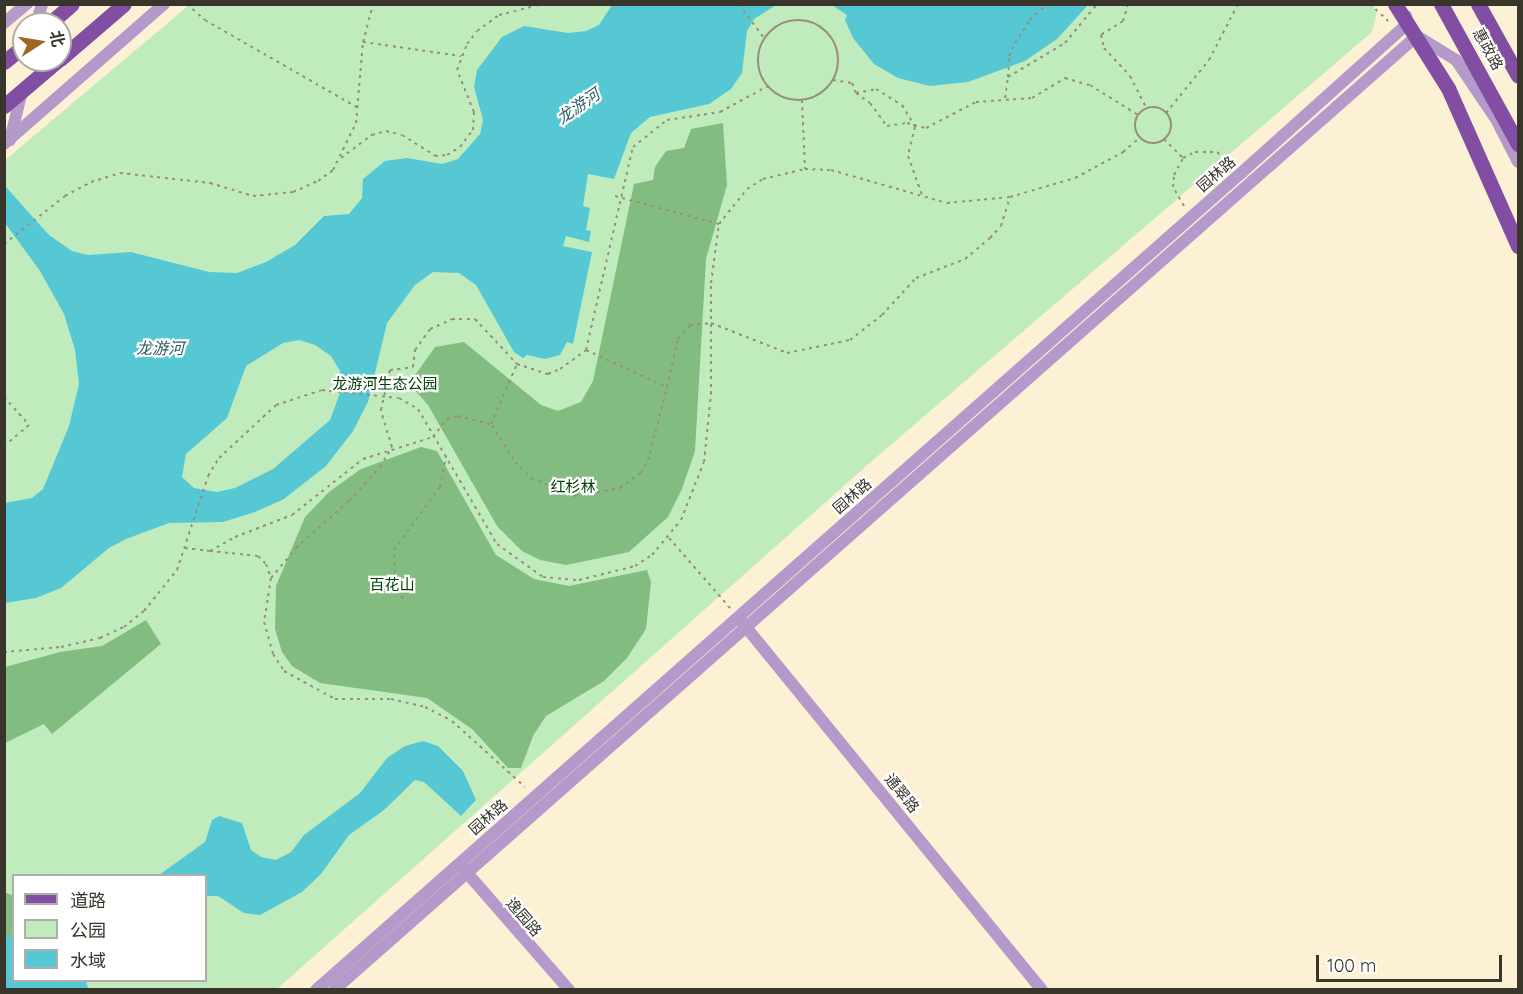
<!DOCTYPE html>
<html>
<head>
<meta charset="utf-8">
<style>
	body { margin:0 }
	#map { position:relative; width:1523px; height:994px; overflow:hidden; background:#fcf1d4; font-family:Quicksand,"Noto Sans SC",sans-serif }
	div>[style] { position:absolute }
	.green>* { inset:0; background:#c0ebbd }
	.forest>* { inset:0; background:#83bc80 }
	.water>* { inset:0; background:#56c8d4 }
	.path>* { height:2px; margin-top:-1px; transform-origin:0; background:repeating-linear-gradient(90deg,#978f7c 0 3px,transparent 0 7.5px) }
	.path>.ring { margin:-1px; padding:0; box-sizing:content-box; background:none; border:2px solid #978f7c; border-radius:50% }
	.minor>* { height:12px; margin:-6px; padding:0 6px; transform-origin:6px; border-radius:6px; background:#b49aca }
	.major>* { height:15px; margin:-7.5px; padding:0 7.5px; transform-origin:7.5px; border-radius:7.5px; background:#814ea4 }
	span { translate:-50% -50%; white-space:nowrap; text-align:center; line-height:1.15; -webkit-text-stroke:4.5px #fff; paint-order:stroke }
	.street-label { font-size:15px; color:#3a352a }
	.park-label { font-size:15px; color:#014105 }
	.water-label { font-size:16px; color:#2b5c61; font-style:italic }
	.frame { position:absolute; inset:0; border:6px solid #3a352a; pointer-events:none }
	.legend { position:absolute; left:12px; top:874px; width:195px; height:108px; box-sizing:border-box; background:#fff; border:2px solid #b0aeaa; margin:0; padding:8px 10px; list-style:none; font-size:18px; color:#3a352a }
	.legend li { display:flex; align-items:center; gap:12px; height:30px }
	.legend b { width:30px; border:2px solid #b0aeaa }
	.north { position:absolute; left:12px; top:12px; width:60px; height:60px; box-sizing:border-box; background:#fff; border:2px solid #b0aeaa; border-radius:50%; rotate:78deg; font-size:16px; font-weight:700; line-height:24px; text-align:center; color:#3a352a }
	.north::after { content:''; display:block; margin:auto; width:21px; height:27px; background:#9f6624; clip-path:polygon(50% 0,100% 100%,50% 72%,0 100%) }
	.scale { position:absolute; left:1316px; top:955px; width:186px; height:27px; box-sizing:border-box; border:3px solid #3a352a; border-top:0; padding-left:8px; font-size:18px; line-height:21px; white-space:nowrap; color:#3a352a; -webkit-text-stroke:4px #fff; paint-order:stroke }
</style>
</head>
<body>
<div id="map">
	<div class="green">
		<i style="clip-path:polygon(evenodd,1372px 4px,1377px 12px,1372px 32px,864px 468px,277px 989px,5px 989px,4px 161px,189px 5px,1372px 4px,14px 876px,206px 876px,206px 980px,14px 980px,14px 876px)"></i>
	</div>
	<div class="forest">
		<i style="clip-path:polygon(723px 123px,727px 185px,706px 259px,695px 451px,682px 489px,668px 517px,629px 552px,566px 565px,540px 560px,522px 551px,497px 526px,428px 405px,414px 389px,413px 378px,435px 347px,464px 342px,541px 405px,558px 411px,581px 402px,593px 381px,634px 184px,653px 180px,655px 167px,666px 151px,684px 148px,691px 129px)"></i>
		<i style="clip-path:polygon(421px 447px,437px 451px,496px 555px,534px 579px,569px 586px,647px 570px,651px 582px,646px 629px,627px 658px,604px 681px,546px 716px,533px 736px,521px 768px,508px 768px,472px 729px,427px 698px,320px 683px,292px 666px,282px 652px,275px 629px,276px 586px,305px 517px,329px 492px,361px 469px)"></i>
		<i style="clip-path:polygon(146px 620px,161px 644px,52px 734px,44px 724px,5px 743px,5px 667px,60px 652px,102px 646px)"></i>
		<i style="clip-path:polygon(4px 892px,14px 896px,13px 935px,5px 937px)"></i>
	</div>
	<div class="water">
		<i style="clip-path:polygon(evenodd,612px 5px,776px 5px,754px 19px,747px 31px,742px 73px,731px 89px,709px 104px,650px 117px,631px 133px,614px 179px,588px 174px,583px 206px,590px 208px,586px 230px,591px 231px,589px 242px,566px 236px,563px 246px,592px 252px,573px 344px,567px 342px,560px 355px,545px 359px,527px 355px,523px 358px,514px 352px,476px 285px,459px 273px,433px 272px,415px 285px,387px 323px,368px 402px,353px 431px,326px 466px,303px 484px,284px 499px,255px 512px,223px 522px,169px 523px,126px 539px,109px 548px,61px 588px,36px 598px,5px 603px,5px 503px,32px 498px,43px 489px,69px 426px,79px 384px,75px 350px,64px 314px,40px 271px,5px 223px,5px 186px,49px 235px,72px 251px,88px 255px,131px 252px,209px 272px,237px 273px,266px 262px,295px 245px,324px 216px,349px 214px,362px 198px,363px 179px,385px 161px,407px 158px,442px 164px,458px 159px,480px 134px,483px 120px,474px 87px,477px 70px,502px 37px,524px 26px,568px 33px,586px 31px,599px 25px,612px 5px,299px 340px,315px 345px,331px 356px,340px 371px,341px 390px,330px 420px,273px 469px,235px 488px,217px 492px,194px 488px,182px 477px,186px 454px,227px 418px,246px 366px,283px 343px,299px 340px)"></i>
		<i style="clip-path:polygon(832px 5px,1088px 4px,1088px 5px,1057px 39px,1025px 61px,968px 82px,930px 86px,898px 78px,874px 64px,853px 38px,845px 20px,847px 15px)"></i>
		<i style="clip-path:polygon(423px 741px,438px 746px,463px 771px,476px 800px,461px 816px,424px 782px,415px 780px,384px 810px,349px 835px,321px 874px,302px 892px,260px 915px,244px 913px,218px 896px,206px 896px,206px 876px,159px 875px,205px 842px,212px 820px,219px 816px,242px 823px,251px 850px,261px 857px,276px 860px,291px 852px,304px 835px,360px 793px,387px 758px,405px 746px)"></i>
		<i style="clip-path:polygon(13px 935px,14px 980px,90px 981px,86px 983px,89px 989px,5px 989px,5px 937px)"></i>
	</div>
	<div class="path">
		<i style="left:187px;top:4px;width:24px;rotate:42deg"></i>
		<i style="left:205px;top:20px;width:177px;rotate:29.9deg"></i>
		<i style="left:739px;top:4px;width:42px;rotate:53.7deg"></i>
		<i style="left:1128px;top:4px;width:18px;rotate:106deg"></i>
		<i style="left:1123px;top:21px;width:26px;rotate:148deg"></i>
		<i style="left:1101px;top:35px;width:13px;rotate:77deg"></i>
		<i style="left:1104px;top:48px;width:38px;rotate:47deg"></i>
		<i style="left:1130px;top:76px;width:36px;rotate:63deg"></i>
		<i style="left:1370px;top:4px;width:25px;rotate:43deg"></i>
		<i class="ring" style="left:758px;top:20px;width:78px;height:78px"></i>
		<i style="left:363px;top:42px;width:99px;rotate:8.1deg"></i>
		<i style="left:1008px;top:77px;width:21px;rotate:-87deg"></i>
		<i style="left:1009px;top:56px;width:14px;rotate:-65deg"></i>
		<i style="left:1015px;top:43px;width:27px;rotate:-57deg"></i>
		<i style="left:1030px;top:20px;width:23px;rotate:-43deg"></i>
		<i style="left:833px;top:80px;width:19px;rotate:9deg"></i>
		<i style="left:852px;top:83px;width:11px;rotate:68deg"></i>
		<i style="left:856px;top:93px;width:17px;rotate:36deg"></i>
		<i style="left:870px;top:103px;width:29px;rotate:54deg"></i>
		<i style="left:887px;top:126px;width:20px;rotate:-9deg"></i>
		<i style="left:907px;top:123px;width:20px;rotate:15deg"></i>
		<i style="left:926px;top:128px;width:56px;rotate:-27.5deg"></i>
		<i style="left:976px;top:102px;width:56px;rotate:-4.1deg"></i>
		<i style="left:1032px;top:98px;width:39px;rotate:-31deg"></i>
		<i style="left:1065px;top:78px;width:26px;rotate:16deg"></i>
		<i style="left:1090px;top:85px;width:57px;rotate:32deg"></i>
		<i style="left:856px;top:93px;width:20px;rotate:-11deg"></i>
		<i style="left:876px;top:89px;width:31px;rotate:32deg"></i>
		<i style="left:902px;top:105px;width:26px;rotate:59deg"></i>
		<i style="left:915px;top:127px;width:30px;rotate:104deg"></i>
		<i style="left:908px;top:156px;width:45px;rotate:70.3deg"></i>
		<i style="left:1005px;top:98px;width:21px;rotate:-82deg"></i>
		<i style="left:1008px;top:77px;width:66px;rotate:-30.8deg"></i>
		<i style="left:1065px;top:43px;width:50px;rotate:-50.6deg"></i>
		<i style="left:802px;top:100px;width:69px;rotate:87.5deg"></i>
		<i class="ring" style="left:1135px;top:107px;width:34px;height:34px"></i>
		<i style="left:1166px;top:113px;width:68px;rotate:-50.9deg"></i>
		<i style="left:1209px;top:60px;width:63px;rotate:-62.6deg"></i>
		<i style="left:1164px;top:139px;width:27px;rotate:45deg"></i>
		<i style="left:341px;top:158px;width:39px;rotate:-37deg"></i>
		<i style="left:372px;top:135px;width:15px;rotate:-16deg"></i>
		<i style="left:386px;top:131px;width:16px;rotate:14deg"></i>
		<i style="left:402px;top:135px;width:39px;rotate:32deg"></i>
		<i style="left:435px;top:156px;width:12px;rotate:-5deg"></i>
		<i style="left:447px;top:155px;width:15px;rotate:-32deg"></i>
		<i style="left:460px;top:147px;width:21px;rotate:-53deg"></i>
		<i style="left:473px;top:130px;width:18px;rotate:-87deg"></i>
		<i style="left:474px;top:112px;width:45px;rotate:-112deg"></i>
		<i style="left:457px;top:70px;width:28px;rotate:-69deg"></i>
		<i style="left:467px;top:44px;width:16px;rotate:-52deg"></i>
		<i style="left:477px;top:31px;width:27px;rotate:-36deg"></i>
		<i style="left:499px;top:15px;width:44px;rotate:-14.3deg"></i>
		<i style="left:615px;top:196px;width:108px;rotate:15.1deg"></i>
		<i style="left:1184px;top:206px;width:22px;rotate:-120deg"></i>
		<i style="left:1173px;top:187px;width:12px;rotate:-85deg"></i>
		<i style="left:1174px;top:175px;width:19px;rotate:-62deg"></i>
		<i style="left:1183px;top:158px;width:13px;rotate:-27deg"></i>
		<i style="left:1195px;top:152px;width:22px"></i>
		<i style="left:1217px;top:152px;width:21px;rotate:43deg"></i>
		<i style="left:4px;top:244px;width:78px;rotate:-38.2deg"></i>
		<i style="left:65px;top:196px;width:30px;rotate:-28deg"></i>
		<i style="left:91px;top:182px;width:30px;rotate:-17deg"></i>
		<i style="left:120px;top:173px;width:91px;rotate:6.3deg"></i>
		<i style="left:210px;top:183px;width:45px;rotate:16.8deg"></i>
		<i style="left:253px;top:196px;width:40px;rotate:-5.7deg"></i>
		<i style="left:293px;top:192px;width:27px;rotate:-24deg"></i>
		<i style="left:318px;top:181px;width:19px;rotate:-36deg"></i>
		<i style="left:333px;top:170px;width:52px;rotate:-63.9deg"></i>
		<i style="left:356px;top:123px;width:81px;rotate:-85.1deg"></i>
		<i style="left:363px;top:42px;width:39px;rotate:-75deg"></i>
		<i style="left:586px;top:350px;width:89px;rotate:24.6deg"></i>
		<i style="left:667px;top:387px;width:49px;rotate:-77.1deg"></i>
		<i style="left:678px;top:339px;width:18px;rotate:-49deg"></i>
		<i style="left:690px;top:325px;width:21px;rotate:-5deg"></i>
		<i style="left:711px;top:323px;width:82px;rotate:21.5deg"></i>
		<i style="left:787px;top:353px;width:64px;rotate:-11.7deg"></i>
		<i style="left:850px;top:340px;width:41px;rotate:-38deg"></i>
		<i style="left:882px;top:315px;width:50px;rotate:-47.4deg"></i>
		<i style="left:916px;top:278px;width:53px;rotate:-21.2deg"></i>
		<i style="left:965px;top:259px;width:33px;rotate:-40deg"></i>
		<i style="left:990px;top:238px;width:16px;rotate:-47deg"></i>
		<i style="left:1001px;top:226px;width:30px;rotate:-73deg"></i>
		<i style="left:4px;top:397px;width:38px;rotate:48deg"></i>
		<i style="left:29px;top:425px;width:33px;rotate:140deg"></i>
		<i style="left:492px;top:425px;width:44px;rotate:58.1deg"></i>
		<i style="left:515px;top:462px;width:23px;rotate:45deg"></i>
		<i style="left:531px;top:478px;width:48px;rotate:22.2deg"></i>
		<i style="left:575px;top:496px;width:46px;rotate:-10.1deg"></i>
		<i style="left:620px;top:488px;width:26px;rotate:-36deg"></i>
		<i style="left:641px;top:473px;width:15px;rotate:-62deg"></i>
		<i style="left:648px;top:460px;width:75px;rotate:-75.4deg"></i>
		<i style="left:669px;top:538px;width:93px;rotate:48.9deg"></i>
		<i style="left:185px;top:548px;width:25px;rotate:7deg"></i>
		<i style="left:210px;top:551px;width:29px;rotate:-29deg"></i>
		<i style="left:235px;top:537px;width:61px;rotate:-21.1deg"></i>
		<i style="left:292px;top:515px;width:90px;rotate:-38.3deg"></i>
		<i style="left:363px;top:459px;width:73px;rotate:-17.4deg"></i>
		<i style="left:433px;top:437px;width:23px;rotate:-52deg"></i>
		<i style="left:447px;top:419px;width:11px;rotate:-15deg"></i>
		<i style="left:458px;top:416px;width:34px;rotate:14deg"></i>
		<i style="left:491px;top:424px;width:65px;rotate:-66.6deg"></i>
		<i style="left:210px;top:551px;width:48px;rotate:5.9deg"></i>
		<i style="left:258px;top:556px;width:11px;rotate:45deg"></i>
		<i style="left:266px;top:564px;width:15px;rotate:70deg"></i>
		<i style="left:271px;top:578px;width:45px;rotate:99deg"></i>
		<i style="left:264px;top:622px;width:33px;rotate:74deg"></i>
		<i style="left:273px;top:654px;width:20px;rotate:57deg"></i>
		<i style="left:284px;top:671px;width:58px;rotate:28.8deg"></i>
		<i style="left:335px;top:699px;width:56px"></i>
		<i style="left:391px;top:699px;width:35px;rotate:13deg"></i>
		<i style="left:425px;top:707px;width:30px;rotate:27deg"></i>
		<i style="left:452px;top:721px;width:98px;rotate:42.1deg"></i>
		<i style="left:271px;top:578px;width:39px;rotate:-50deg"></i>
		<i style="left:296px;top:548px;width:71px;rotate:-41.6deg"></i>
		<i style="left:349px;top:501px;width:46px;rotate:-47.6deg"></i>
		<i style="left:380px;top:467px;width:23px;rotate:-59deg"></i>
		<i style="left:392px;top:447px;width:39px;rotate:-107deg"></i>
		<i style="left:381px;top:410px;width:41px;rotate:-77.3deg"></i>
		<i style="left:390px;top:370px;width:23px;rotate:-7deg"></i>
		<i style="left:413px;top:367px;width:17px;rotate:-83deg"></i>
		<i style="left:415px;top:350px;width:26px;rotate:-54deg"></i>
		<i style="left:430px;top:329px;width:24px;rotate:-24deg"></i>
		<i style="left:452px;top:319px;width:23px"></i>
		<i style="left:475px;top:319px;width:62px;rotate:47deg"></i>
		<i style="left:517px;top:364px;width:33px;rotate:18deg"></i>
		<i style="left:548px;top:374px;width:13px;rotate:-23deg"></i>
		<i style="left:560px;top:369px;width:32px;rotate:-36deg"></i>
		<i style="left:586px;top:350px;width:208px;rotate:-77deg"></i>
		<i style="left:633px;top:147px;width:43px;rotate:-38.5deg"></i>
		<i style="left:667px;top:120px;width:54px;rotate:-8.6deg"></i>
		<i style="left:720px;top:112px;width:55px;rotate:-28.4deg"></i>
		<i style="left:403px;top:599px;width:21px;rotate:-113deg"></i>
		<i style="left:395px;top:580px;width:30px;rotate:-92deg"></i>
		<i style="left:394px;top:550px;width:78px;rotate:-53.9deg"></i>
		<i style="left:440px;top:487px;width:32px;rotate:-79deg"></i>
		<i style="left:4px;top:652px;width:57px;rotate:-5deg"></i>
		<i style="left:61px;top:647px;width:40px;rotate:-13deg"></i>
		<i style="left:100px;top:638px;width:26px;rotate:-25deg"></i>
		<i style="left:124px;top:627px;width:26px;rotate:-39deg"></i>
		<i style="left:144px;top:611px;width:53px;rotate:-51.2deg"></i>
		<i style="left:177px;top:570px;width:99px;rotate:-71.7deg"></i>
		<i style="left:208px;top:476px;width:21px;rotate:-59deg"></i>
		<i style="left:219px;top:458px;width:78px;rotate:-42.9deg"></i>
		<i style="left:276px;top:405px;width:48px;rotate:-18.1deg"></i>
		<i style="left:322px;top:390px;width:77px;rotate:5.9deg"></i>
		<i style="left:399px;top:398px;width:22px;rotate:30deg"></i>
		<i style="left:418px;top:409px;width:156px;rotate:59.7deg"></i>
		<i style="left:497px;top:544px;width:57px;rotate:35.7deg"></i>
		<i style="left:543px;top:577px;width:36px;rotate:5deg"></i>
		<i style="left:579px;top:580px;width:58px;rotate:-14deg"></i>
		<i style="left:635px;top:566px;width:20px;rotate:-33deg"></i>
		<i style="left:652px;top:555px;width:45px;rotate:-50.4deg"></i>
		<i style="left:681px;top:520px;width:62px;rotate:-68.4deg"></i>
		<i style="left:704px;top:462px;width:68px;rotate:-84.1deg"></i>
		<i style="left:711px;top:394px;width:111px;rotate:-90deg"></i>
		<i style="left:711px;top:283px;width:60px;rotate:-82.3deg"></i>
		<i style="left:719px;top:224px;width:45px;rotate:-51.3deg"></i>
		<i style="left:747px;top:189px;width:19px;rotate:-32deg"></i>
		<i style="left:763px;top:179px;width:43px;rotate:-13.4deg"></i>
		<i style="left:805px;top:169px;width:26px;rotate:2deg"></i>
		<i style="left:831px;top:170px;width:121px;rotate:15.9deg"></i>
		<i style="left:947px;top:203px;width:63px;rotate:-5.4deg"></i>
		<i style="left:1010px;top:197px;width:68px;rotate:-16.3deg"></i>
		<i style="left:1075px;top:178px;width:55px;rotate:-28.4deg"></i>
		<i style="left:1123px;top:152px;width:23px;rotate:-41deg"></i>
	</div>
	<div class="minor">
		<i style="left:4px;top:23px;width:30px;rotate:-40deg"></i>
		<i style="left:36px;top:24px;width:21px;rotate:-73deg"></i>
		<i style="left:10px;top:140px;width:50px;rotate:-76.2deg"></i>
		<i style="left:4px;top:144px;width:213px;rotate:-41.2deg"></i>
		<i style="left:741px;top:621px;width:476px;rotate:50.8deg"></i>
		<i style="left:461px;top:866px;width:164px;rotate:48.9deg"></i>
		<i style="left:316px;top:990px;width:1233px;rotate:-41.45deg"></i>
		<i style="left:1240px;top:174px;width:224px;rotate:-41.9deg"></i>
		<i style="left:1407px;top:24px;width:8px;rotate:-97deg"></i>
		<i style="left:334px;top:990px;width:1443px;rotate:-41.38deg"></i>
		<i style="left:1417px;top:36px;width:46px;rotate:31.6deg"></i>
		<i style="left:1456px;top:60px;width:71px;rotate:55.9deg"></i>
		<i style="left:1496px;top:119px;width:48px;rotate:62.9deg"></i>
	</div>
	<div class="major">
		<i style="left:1395px;top:4px;width:99px;rotate:57.8deg"></i>
		<i style="left:1448px;top:88px;width:173px;rotate:66.1deg"></i>
		<i style="left:1441px;top:4px;width:160px;rotate:61.2deg"></i>
		<i style="left:1478px;top:4px;width:82px;rotate:60.9deg"></i>
		<i style="left:49px;top:24px;width:30px;rotate:-41deg"></i>
		<i style="left:60px;top:59px;width:84px;rotate:-40.7deg"></i>
		<i style="left:4px;top:62px;width:26px;rotate:-39deg"></i>
		<i style="left:4px;top:106px;width:71px;rotate:-40.4deg"></i>
	</div>
	<div class="street-label">
		<span style="left:1488px;top:49px;rotate:61deg">惠政路</span>
		<span style="left:1216px;top:174px;rotate:-41deg">园林路</span>
		<span style="left:852px;top:496px;rotate:-41deg">园林路</span>
		<span style="left:902px;top:793px;rotate:51deg">通翠路</span>
		<span style="left:488px;top:817px;rotate:-41deg">园林路</span>
		<span style="left:524px;top:917px;rotate:49deg">逸园路</span>
	</div>
	<div class="park-label">
		<span style="left:385px;top:384px">龙游河生态公园</span>
		<span style="left:573px;top:487px">红杉林</span>
		<span style="left:392px;top:585px">百花山</span>
	</div>
	<div class="water-label">
		<span style="left:578px;top:106px;rotate:-35deg">龙游河</span>
		<span style="left:160px;top:348px">龙游河</span>
	</div>
	<div class="frame"></div>
	<ul class="legend">
	<li><b style="height:8px;background:#814ea4"></b>道路</li>
	<li><b style="height:16px;background:#c0ebbd"></b>公园</li>
	<li><b style="height:16px;background:#56c8d4"></b>水域</li>
	</ul>
	<div class="north">北</div>
	<div class="scale">100 m</div>
</div>
</body>
</html>
